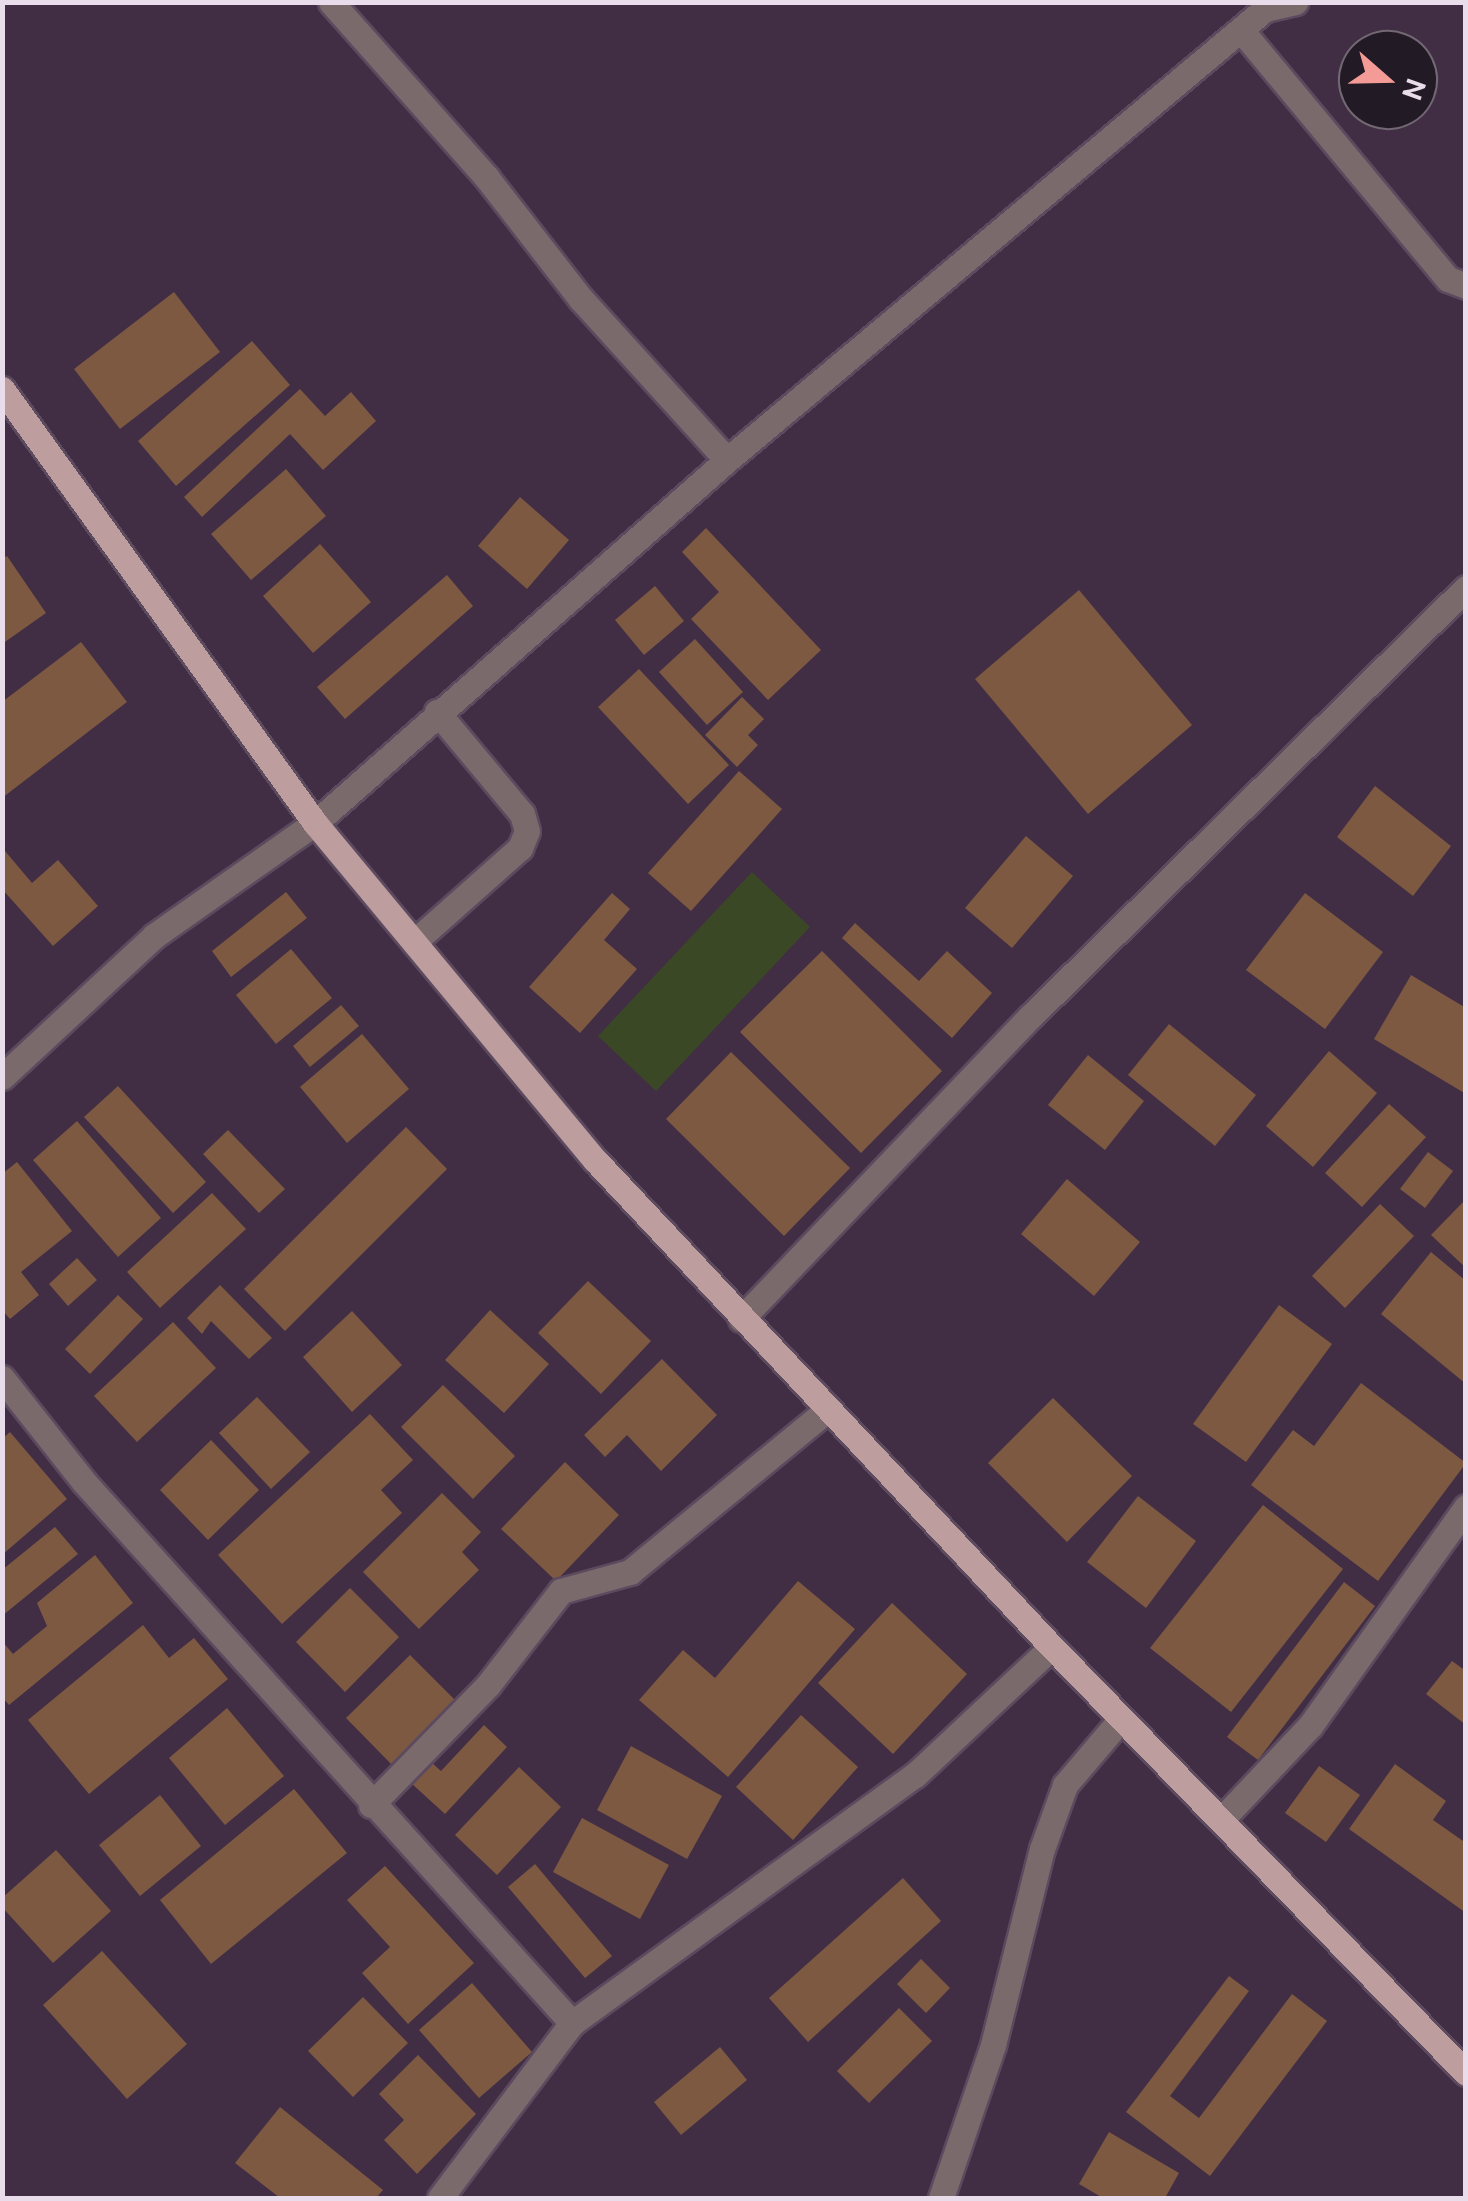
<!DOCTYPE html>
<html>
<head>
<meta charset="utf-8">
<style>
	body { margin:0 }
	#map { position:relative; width:1468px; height:2201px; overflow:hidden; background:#412e44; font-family:Ubuntu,sans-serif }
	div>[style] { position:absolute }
	.green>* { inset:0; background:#3b4825 }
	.building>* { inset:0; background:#7d5942 }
	.roads { filter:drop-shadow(2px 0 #5c4a5f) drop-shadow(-2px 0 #5c4a5f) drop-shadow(0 2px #5c4a5f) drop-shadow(0 -2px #5c4a5f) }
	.minor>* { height:25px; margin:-12.5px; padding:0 12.5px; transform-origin:12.5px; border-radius:12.5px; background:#7a6a6b }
	.major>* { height:25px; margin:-12.5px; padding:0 12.5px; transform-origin:12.5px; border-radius:12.5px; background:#be9d9f }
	span { translate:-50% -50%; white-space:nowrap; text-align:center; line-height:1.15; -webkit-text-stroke:9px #221a24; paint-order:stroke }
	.frame { position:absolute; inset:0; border:5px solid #e9ddeb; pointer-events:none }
	.north { position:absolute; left:1338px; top:30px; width:100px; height:100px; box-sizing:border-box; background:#221a24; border:2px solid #726874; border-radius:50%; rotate:110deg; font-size:28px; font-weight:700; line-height:40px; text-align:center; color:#e9ddeb }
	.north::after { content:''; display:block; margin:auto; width:35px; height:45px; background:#f59b97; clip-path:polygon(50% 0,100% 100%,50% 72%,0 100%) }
</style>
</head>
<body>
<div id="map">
	<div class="green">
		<i style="clip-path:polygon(752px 872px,810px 927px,656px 1091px,598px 1036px)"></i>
	</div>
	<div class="building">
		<i style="clip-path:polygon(174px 292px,220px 352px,120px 429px,74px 369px)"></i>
		<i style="clip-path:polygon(252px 341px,290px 385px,176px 486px,138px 441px)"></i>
		<i style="clip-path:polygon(300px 389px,325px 416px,351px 392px,376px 421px,323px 470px,290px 434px,202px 517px,184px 497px)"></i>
		<i style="clip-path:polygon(286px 469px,326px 516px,251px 580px,211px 534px)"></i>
		<i style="clip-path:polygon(520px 497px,569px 540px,527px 589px,478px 546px)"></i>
		<i style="clip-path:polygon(706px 528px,821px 650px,768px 700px,691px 619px,719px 592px,682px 552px)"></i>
		<i style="clip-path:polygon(320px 544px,371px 602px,313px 653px,263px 596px)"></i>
		<i style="clip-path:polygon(7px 556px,46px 613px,2px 644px,2px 559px)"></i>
		<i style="clip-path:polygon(447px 575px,473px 606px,345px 719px,317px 687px)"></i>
		<i style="clip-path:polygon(655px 586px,684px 621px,644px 655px,615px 620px)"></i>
		<i style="clip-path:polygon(1079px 590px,1192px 725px,1088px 814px,975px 679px)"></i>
		<i style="clip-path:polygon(695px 639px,743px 692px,707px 725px,659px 672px)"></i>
		<i style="clip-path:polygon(81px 642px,127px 702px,2px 798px,2px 702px)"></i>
		<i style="clip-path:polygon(639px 669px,729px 765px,688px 804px,598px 707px)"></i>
		<i style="clip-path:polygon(742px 697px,764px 719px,748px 735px,758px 745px,737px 767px,705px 735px)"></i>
		<i style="clip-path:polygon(739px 771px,782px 809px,691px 911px,648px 873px)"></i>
		<i style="clip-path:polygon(1375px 786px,1451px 846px,1413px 896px,1337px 837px)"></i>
		<i style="clip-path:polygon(1026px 836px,1073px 876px,1012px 948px,965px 908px)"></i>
		<i style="clip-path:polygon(5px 851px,32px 883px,58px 860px,98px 906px,53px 946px,2px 889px)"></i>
		<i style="clip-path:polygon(286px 892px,307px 918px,231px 977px,212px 951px)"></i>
		<i style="clip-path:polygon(612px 893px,630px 909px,604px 940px,637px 969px,580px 1033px,529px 987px)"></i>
		<i style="clip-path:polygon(1305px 893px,1383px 952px,1325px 1029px,1246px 970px)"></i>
		<i style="clip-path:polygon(855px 923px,919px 981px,947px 951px,992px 993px,952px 1038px,842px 938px)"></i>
		<i style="clip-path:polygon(291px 949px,332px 998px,276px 1044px,236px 995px)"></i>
		<i style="clip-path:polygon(822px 951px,942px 1071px,861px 1153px,740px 1032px)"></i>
		<i style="clip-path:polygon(1411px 975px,1466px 1008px,1466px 1094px,1374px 1039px)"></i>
		<i style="clip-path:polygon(341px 1005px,359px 1026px,310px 1067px,293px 1046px)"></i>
		<i style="clip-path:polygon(1169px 1024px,1256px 1095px,1215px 1146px,1128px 1075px)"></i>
		<i style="clip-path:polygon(362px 1034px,409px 1089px,347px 1143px,300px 1087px)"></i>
		<i style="clip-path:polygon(1329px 1051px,1377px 1093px,1313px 1167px,1266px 1126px)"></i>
		<i style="clip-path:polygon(731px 1052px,850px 1168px,784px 1236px,666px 1119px)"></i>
		<i style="clip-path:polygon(1088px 1055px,1144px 1101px,1105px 1150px,1048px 1105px)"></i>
		<i style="clip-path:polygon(118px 1086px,206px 1182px,173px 1213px,84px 1117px)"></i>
		<i style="clip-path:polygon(1389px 1104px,1426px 1137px,1362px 1207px,1325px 1173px)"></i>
		<i style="clip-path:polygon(77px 1121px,161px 1218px,118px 1257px,33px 1160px)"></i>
		<i style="clip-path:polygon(406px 1127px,447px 1169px,285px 1331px,244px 1289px)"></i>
		<i style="clip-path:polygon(228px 1130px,285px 1189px,259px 1213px,203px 1154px)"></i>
		<i style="clip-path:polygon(1428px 1152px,1453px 1171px,1425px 1208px,1400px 1189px)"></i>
		<i style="clip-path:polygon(17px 1162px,72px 1231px,21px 1272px,39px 1295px,10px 1319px,2px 1310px,2px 1174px)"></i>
		<i style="clip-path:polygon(1067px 1179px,1140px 1242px,1094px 1296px,1021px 1234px)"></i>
		<i style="clip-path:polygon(212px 1193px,246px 1229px,160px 1308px,127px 1272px)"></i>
		<i style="clip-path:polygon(1466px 1199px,1466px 1268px,1431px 1235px)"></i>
		<i style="clip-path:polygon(1380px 1204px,1414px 1236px,1345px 1308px,1312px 1276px)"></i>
		<i style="clip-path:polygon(1431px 1252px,1466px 1281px,1466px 1384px,1381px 1314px)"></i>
		<i style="clip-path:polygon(77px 1258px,97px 1280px,68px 1306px,49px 1284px)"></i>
		<i style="clip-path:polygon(588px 1281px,651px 1341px,601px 1394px,538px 1333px)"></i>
		<i style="clip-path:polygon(220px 1285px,272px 1338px,249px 1359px,211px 1321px,202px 1334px,187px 1318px)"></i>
		<i style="clip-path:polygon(118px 1295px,143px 1319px,90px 1374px,65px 1349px)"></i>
		<i style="clip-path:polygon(1279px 1305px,1332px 1344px,1246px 1462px,1193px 1424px)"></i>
		<i style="clip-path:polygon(490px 1310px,549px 1364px,504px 1413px,445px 1360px)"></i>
		<i style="clip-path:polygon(352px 1311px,402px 1365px,352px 1412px,303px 1357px)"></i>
		<i style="clip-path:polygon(173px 1322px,216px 1368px,137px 1442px,94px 1396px)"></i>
		<i style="clip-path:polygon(662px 1359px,717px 1415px,661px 1471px,627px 1435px,605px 1457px,584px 1435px)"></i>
		<i style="clip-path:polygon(1361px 1383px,1466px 1463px,1378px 1581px,1251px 1485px,1293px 1430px,1314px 1446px)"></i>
		<i style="clip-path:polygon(443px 1385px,515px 1456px,473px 1499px,401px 1427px)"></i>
		<i style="clip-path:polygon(257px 1397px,310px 1452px,271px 1489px,219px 1433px)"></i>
		<i style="clip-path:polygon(1053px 1398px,1132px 1476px,1067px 1542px,988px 1463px)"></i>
		<i style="clip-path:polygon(370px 1414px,413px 1460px,381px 1490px,402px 1513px,282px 1624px,218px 1555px)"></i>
		<i style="clip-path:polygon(10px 1432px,67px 1499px,2px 1555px,2px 1439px)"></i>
		<i style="clip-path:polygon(211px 1440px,259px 1490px,208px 1540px,160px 1490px)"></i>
		<i style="clip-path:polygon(565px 1462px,619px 1515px,556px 1581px,501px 1529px)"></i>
		<i style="clip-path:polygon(442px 1493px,481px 1532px,462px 1552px,479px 1570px,419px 1629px,363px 1572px)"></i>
		<i style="clip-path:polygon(1138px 1496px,1196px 1541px,1146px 1608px,1087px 1562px)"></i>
		<i style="clip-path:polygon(1263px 1505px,1343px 1569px,1231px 1712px,1150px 1648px)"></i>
		<i style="clip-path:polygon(55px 1527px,78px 1554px,2px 1616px,2px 1570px)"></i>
		<i style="clip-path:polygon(95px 1555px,133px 1603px,9px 1705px,2px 1697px,2px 1641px,13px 1654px,47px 1626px,37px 1603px)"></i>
		<i style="clip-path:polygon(798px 1581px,855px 1629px,728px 1777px,639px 1700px,683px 1650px,715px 1678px)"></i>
		<i style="clip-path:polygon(1344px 1582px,1375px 1606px,1258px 1760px,1227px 1737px)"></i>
		<i style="clip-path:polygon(350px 1588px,399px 1637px,345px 1692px,296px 1642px)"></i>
		<i style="clip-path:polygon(892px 1603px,967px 1674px,893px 1754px,818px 1683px)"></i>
		<i style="clip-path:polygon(143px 1625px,169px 1658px,194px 1638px,228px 1679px,89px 1794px,28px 1720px)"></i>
		<i style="clip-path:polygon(410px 1655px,459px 1704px,395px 1768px,346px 1718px)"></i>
		<i style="clip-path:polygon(1452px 1661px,1466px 1671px,1466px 1725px,1426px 1694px)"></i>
		<i style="clip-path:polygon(227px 1708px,284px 1776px,225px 1825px,169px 1758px)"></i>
		<i style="clip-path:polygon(801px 1715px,858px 1767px,793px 1840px,736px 1787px)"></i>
		<i style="clip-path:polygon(484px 1725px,507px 1747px,445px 1814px,411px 1783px,431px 1762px,441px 1771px)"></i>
		<i style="clip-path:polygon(631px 1746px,722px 1796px,687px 1859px,597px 1810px)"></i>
		<i style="clip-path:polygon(1395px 1764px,1446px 1801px,1433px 1820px,1466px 1843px,1466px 1913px,1349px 1829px)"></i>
		<i style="clip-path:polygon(1319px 1766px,1360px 1795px,1326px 1842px,1285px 1813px)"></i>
		<i style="clip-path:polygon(519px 1767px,561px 1807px,497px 1875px,455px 1835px)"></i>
		<i style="clip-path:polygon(294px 1789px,347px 1853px,211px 1964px,160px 1900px)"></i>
		<i style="clip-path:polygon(160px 1795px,201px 1846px,140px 1896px,99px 1845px)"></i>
		<i style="clip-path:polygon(582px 1818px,669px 1865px,640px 1919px,553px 1872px)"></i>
		<i style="clip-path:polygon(56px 1850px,111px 1911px,53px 1963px,2px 1907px,2px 1898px)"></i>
		<i style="clip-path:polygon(535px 1864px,612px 1956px,585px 1978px,508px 1887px)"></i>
		<i style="clip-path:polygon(385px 1866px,474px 1963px,408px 2024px,362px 1973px,390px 1947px,347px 1900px)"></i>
		<i style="clip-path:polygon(903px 1878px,941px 1921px,808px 2042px,769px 1998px)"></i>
		<i style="clip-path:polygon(102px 1951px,187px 2044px,127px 2099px,43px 2005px)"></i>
		<i style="clip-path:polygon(921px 1959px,950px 1988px,926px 2013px,897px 1984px)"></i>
		<i style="clip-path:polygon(1229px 1976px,1249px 1991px,1170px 2096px,1199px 2118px,1292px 1994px,1327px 2021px,1210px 2176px,1126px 2112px)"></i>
		<i style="clip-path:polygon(472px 1983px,532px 2052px,479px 2098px,419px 2030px)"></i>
		<i style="clip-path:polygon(363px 1997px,408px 2043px,353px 2097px,308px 2051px)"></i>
		<i style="clip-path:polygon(899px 2008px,932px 2041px,869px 2103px,837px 2071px)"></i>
		<i style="clip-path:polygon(720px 2047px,747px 2080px,681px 2135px,654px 2102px)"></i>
		<i style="clip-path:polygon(418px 2055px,476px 2114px,417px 2174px,384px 2140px,404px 2120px,379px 2094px)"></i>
		<i style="clip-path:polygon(280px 2107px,383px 2190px,376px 2198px,280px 2198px,235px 2163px)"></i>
		<i style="clip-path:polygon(1109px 2132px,1179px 2173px,1165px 2198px,1103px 2198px,1079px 2184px)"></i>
	</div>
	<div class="roads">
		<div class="minor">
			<i style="left:331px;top:2px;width:235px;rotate:48.4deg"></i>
			<i style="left:487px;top:178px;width:153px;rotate:52.2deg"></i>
			<i style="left:581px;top:299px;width:217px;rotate:47.8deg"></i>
			<i style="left:1241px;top:30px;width:324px;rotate:50.3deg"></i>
			<i style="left:1448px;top:279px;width:19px;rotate:21deg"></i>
			<i style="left:414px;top:942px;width:142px;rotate:-41.6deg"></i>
			<i style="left:520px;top:848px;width:18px;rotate:-68deg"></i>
			<i style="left:527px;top:831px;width:18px;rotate:-106deg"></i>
			<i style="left:522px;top:814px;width:133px;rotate:-129.8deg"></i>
			<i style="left:2px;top:1077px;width:207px;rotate:-42.8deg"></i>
			<i style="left:154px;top:936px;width:197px;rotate:-35.1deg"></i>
			<i style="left:315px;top:823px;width:549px;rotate:-41.38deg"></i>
			<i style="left:727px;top:460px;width:702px;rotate:-39.97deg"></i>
			<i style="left:1265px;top:9px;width:31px;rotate:-13deg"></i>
			<i style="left:741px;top:1319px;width:419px;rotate:-46.3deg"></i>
			<i style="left:1031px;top:1016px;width:610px;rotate:-44.54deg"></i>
			<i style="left:2px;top:1378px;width:132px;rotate:51.7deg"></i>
			<i style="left:84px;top:1482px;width:729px;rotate:47.95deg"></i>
			<i style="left:371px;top:1805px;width:168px;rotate:-45.7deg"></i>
			<i style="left:488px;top:1685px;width:119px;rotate:-52.2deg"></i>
			<i style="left:561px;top:1591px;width:72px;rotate:-15.4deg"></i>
			<i style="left:630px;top:1572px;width:255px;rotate:-39.4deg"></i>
			<i style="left:1221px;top:1820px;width:129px;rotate:-46.6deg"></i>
			<i style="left:1310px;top:1726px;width:269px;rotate:-54.5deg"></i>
			<i style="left:440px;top:2198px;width:219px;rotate:-53deg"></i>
			<i style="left:572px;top:2023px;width:423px;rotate:-35.9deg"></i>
			<i style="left:915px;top:1775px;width:187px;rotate:-43.1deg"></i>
			<i style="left:941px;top:2198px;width:162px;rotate:-71.2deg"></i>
			<i style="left:993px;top:2045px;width:202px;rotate:-76deg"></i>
			<i style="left:1042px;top:1849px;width:68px;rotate:-70.2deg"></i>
			<i style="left:1065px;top:1785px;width:87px;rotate:-49.7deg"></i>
		</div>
		<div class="major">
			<i style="left:2px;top:389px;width:535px;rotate:54.2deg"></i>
			<i style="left:315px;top:823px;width:438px;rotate:50.3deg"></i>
			<i style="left:595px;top:1160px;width:668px;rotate:46.82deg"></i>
			<i style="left:1052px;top:1647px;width:594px;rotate:45.82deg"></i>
		</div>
	</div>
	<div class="frame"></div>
	<div class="north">N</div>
</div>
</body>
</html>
